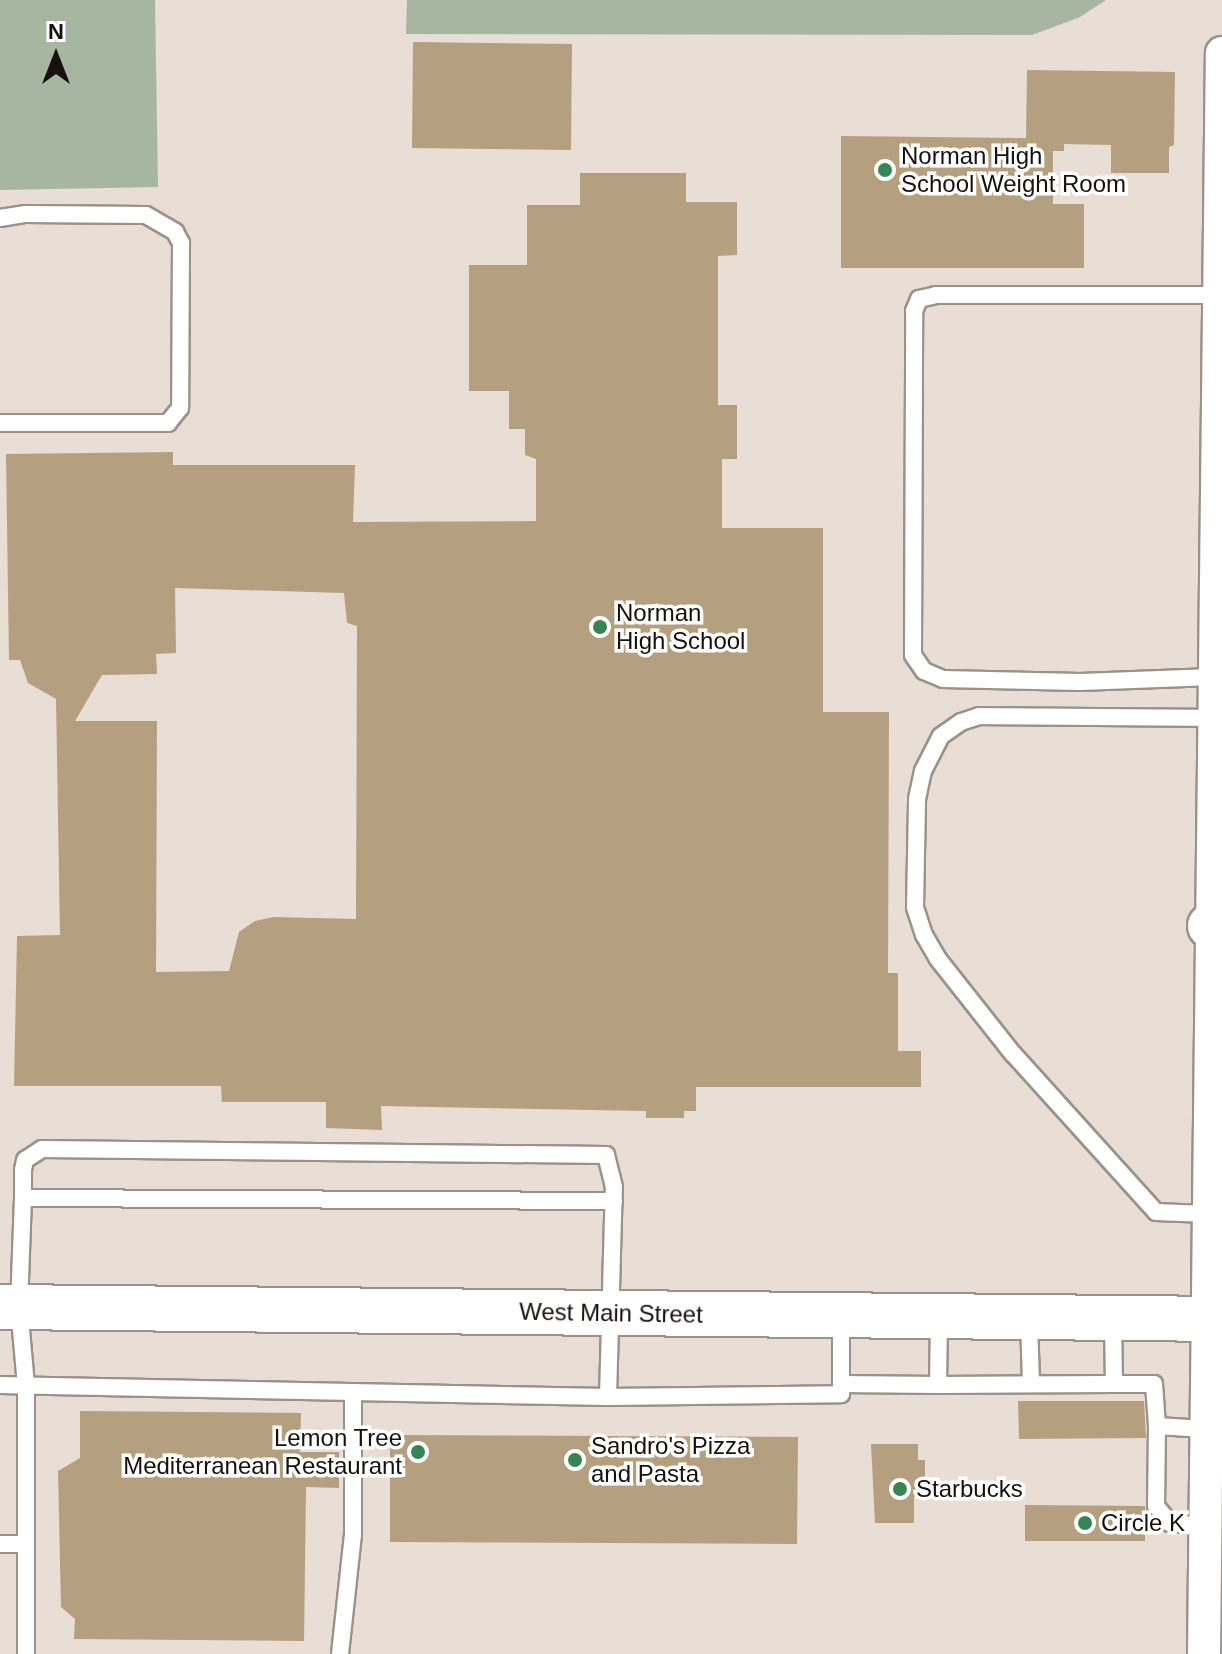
<!DOCTYPE html>
<html>
<head>
<meta charset="utf-8">
<style>
	body { margin:0 }
	#map { position:relative; width:1222px; height:1654px; overflow:hidden; background:#e8ded5; font-family:Arial,sans-serif }
	div>[style] { position:absolute }
	.green>* { inset:0; background:#a6b6a1 }
	.building>* { inset:0; background:#b49f7e }
	.roads { filter:drop-shadow(2px 0 #9b9289) drop-shadow(-2px 0 #9b9289) drop-shadow(0 2px #9b9289) drop-shadow(0 -2px #9b9289) }
	.lane>* { height:16px; margin:-8px; padding:0 8px; transform-origin:8px; border-radius:8px; background:#fff }
	.street>* { height:32px; margin:-16px; padding:0 16px; transform-origin:16px; border-radius:16px; background:#fff }
	.secondary>* { height:44px; margin:-22px; padding:0 22px; transform-origin:22px; border-radius:22px; background:#fff }
	.primary>* { height:44px; margin:-22px; padding:0 22px; transform-origin:22px; border-radius:22px; background:#fff }
	.dots>* { width:22px; height:22px; translate:-50% -50%; box-sizing:border-box; border:4px solid #fff; border-radius:50% }
	span { translate:-50% -50%; white-space:nowrap; text-align:center; line-height:1.15; -webkit-text-stroke:7px #fff; paint-order:stroke }
	.poi-label { font-size:24px; color:#14110e }
	.left { translate:0 -50%; text-align:left }
	.right { translate:-100% -50%; text-align:right }
	.street-label { font-size:24px; color:#14110e }
	.north { position:absolute; left:16px; top:16px; width:80px; height:80px; -webkit-text-stroke:6px #fff; paint-order:stroke; rotate:0deg; font-size:22px; font-weight:700; line-height:32px; text-align:center; color:#14110e }
	.north::after { content:''; display:block; margin:auto; width:28px; height:36px; background:#14110e; clip-path:polygon(50% 0,100% 100%,50% 72%,0 100%) }
</style>
</head>
<body>
<div id="map">
	<div class="green">
		<i style="clip-path:polygon(0 0,155px 0,158px 187px,0 190px)"></i>
		<i style="clip-path:polygon(407px 0,1106px 0,1080px 17px,1032px 35px,406px 34px)"></i>
	</div>
	<div class="building">
		<i style="clip-path:polygon(413px 42px,572px 44px,571px 150px,412px 148px)"></i>
		<i style="clip-path:polygon(1027px 70px,1175px 72px,1174px 145px,1169px 147px,1169px 173px,1111px 173px,1111px 145px,1064px 144px,1064px 151px,1053px 151px,1053px 204px,1084px 204px,1084px 268px,841px 268px,841px 136px,1026px 138px)"></i>
		<i style="clip-path:polygon(evenodd,580px 173px,686px 173px,686px 202px,737px 202px,737px 255px,718px 256px,718px 405px,737px 405px,737px 459px,722px 459px,722px 528px,823px 528px,823px 712px,889px 712px,888px 973px,898px 973px,898px 1051px,921px 1051px,921px 1087px,696px 1087px,696px 1111px,684px 1111px,684px 1118px,646px 1118px,646px 1111px,381px 1106px,382px 1130px,326px 1128px,326px 1102px,222px 1102px,221px 1086px,14px 1086px,17px 936px,60px 935px,56px 699px,28px 683px,20px 660px,9px 660px,6px 454px,173px 452px,173px 465px,355px 465px,353px 522px,536px 521px,536px 459px,525px 455px,525px 429px,509px 429px,509px 391px,469px 391px,469px 265px,527px 265px,527px 205px,580px 205px,580px 173px,175px 588px,344px 593px,347px 623px,357px 626px,356px 919px,273px 917px,255px 921px,239px 932px,229px 971px,156px 972px,157px 721px,75px 721px,102px 675px,157px 674px,156px 654px,176px 653px,175px 588px)"></i>
		<i style="clip-path:polygon(1018px 1401px,1144px 1401px,1146px 1438px,1019px 1439px)"></i>
		<i style="clip-path:polygon(80px 1411px,301px 1413px,300px 1452px,339px 1452px,339px 1488px,306px 1487px,304px 1641px,74px 1639px,75px 1619px,61px 1607px,58px 1471px,80px 1458px)"></i>
		<i style="clip-path:polygon(390px 1435px,798px 1437px,797px 1544px,390px 1542px)"></i>
		<i style="clip-path:polygon(871px 1444px,918px 1444px,918px 1460px,925px 1460px,925px 1497px,914px 1497px,914px 1523px,875px 1523px)"></i>
		<i style="clip-path:polygon(1025px 1505px,1145px 1506px,1145px 1541px,1025px 1541px)"></i>
	</div>
	<div class="roads">
		<div class="lane">
			<i style="left:0;top:218px;width:26px;rotate:-9deg"></i>
			<i style="left:26px;top:214px;width:120px;rotate:0.5deg"></i>
			<i style="left:146px;top:215px;width:34px;rotate:30deg"></i>
			<i style="left:175px;top:232px;width:13px;rotate:61deg"></i>
			<i style="left:181px;top:243px;width:165px;rotate:90.3deg"></i>
			<i style="left:180px;top:408px;width:19px;rotate:129deg"></i>
			<i style="left:168px;top:423px;width:168px;rotate:180deg"></i>
			<i style="left:1213px;top:677px;width:133px;rotate:177.8deg"></i>
			<i style="left:1080px;top:682px;width:137px;rotate:-178.7deg"></i>
			<i style="left:943px;top:679px;width:21px;rotate:-157deg"></i>
			<i style="left:924px;top:671px;width:19px;rotate:-125deg"></i>
			<i style="left:913px;top:655px;width:344px;rotate:-89.8deg"></i>
			<i style="left:914px;top:311px;width:13px;rotate:-67deg"></i>
			<i style="left:919px;top:299px;width:17px;rotate:-13deg"></i>
			<i style="left:936px;top:295px;width:283px"></i>
			<i style="left:23px;top:1198px;width:109px;rotate:92.1deg"></i>
			<i style="left:19px;top:1307px;width:79px;rotate:84.9deg"></i>
			<i style="left:26px;top:1386px;width:268px;rotate:90deg"></i>
			<i style="left:1207px;top:1214px;width:51px;rotate:-177.8deg"></i>
			<i style="left:1156px;top:1212px;width:213px;rotate:-132.1deg"></i>
			<i style="left:1013px;top:1054px;width:121px;rotate:-128.3deg"></i>
			<i style="left:938px;top:959px;width:28px;rotate:-120deg"></i>
			<i style="left:924px;top:935px;width:29px;rotate:-108deg"></i>
			<i style="left:915px;top:907px;width:108px;rotate:-88.9deg"></i>
			<i style="left:917px;top:799px;width:29px;rotate:-78deg"></i>
			<i style="left:923px;top:771px;width:39px;rotate:-63deg"></i>
			<i style="left:941px;top:736px;width:24px;rotate:-35deg"></i>
			<i style="left:961px;top:722px;width:19px;rotate:-18deg"></i>
			<i style="left:979px;top:716px;width:234px;rotate:0.5deg"></i>
			<i style="left:1029px;top:1319px;width:64px;rotate:88.2deg"></i>
			<i style="left:841px;top:1384px;width:97px;rotate:0.6deg"></i>
			<i style="left:938px;top:1385px;width:66px;rotate:-89.1deg"></i>
			<i style="left:1114px;top:1384px;width:40px"></i>
			<i style="left:1154px;top:1384px;width:42px;rotate:85.9deg"></i>
			<i style="left:1157px;top:1426px;width:48px;rotate:3.6deg"></i>
			<i style="left:0;top:1385px;width:608px;rotate:1.13deg"></i>
			<i style="left:608px;top:1397px;width:233px;rotate:-0.7deg"></i>
			<i style="left:841px;top:1394px;width:77px;rotate:-90deg"></i>
			<i style="left:938px;top:1385px;width:176px;rotate:-0.3deg"></i>
			<i style="left:1114px;top:1384px;width:62px;rotate:-90.9deg"></i>
			<i style="left:608px;top:1397px;width:210px;rotate:-88.4deg"></i>
			<i style="left:614px;top:1187px;width:33px;rotate:-104deg"></i>
			<i style="left:606px;top:1155px;width:564px;rotate:-179.39deg"></i>
			<i style="left:42px;top:1149px;width:20px;rotate:147deg"></i>
			<i style="left:25px;top:1160px;width:10px;rotate:101deg"></i>
			<i style="left:23px;top:1170px;width:28px;rotate:90deg"></i>
			<i style="left:23px;top:1198px;width:591px;rotate:0.29deg"></i>
			<i style="left:1157px;top:1426px;width:80px;rotate:90.7deg"></i>
			<i style="left:1156px;top:1506px;width:22px;rotate:51deg"></i>
			<i style="left:1170px;top:1523px;width:35px;rotate:5deg"></i>
			<i style="left:0;top:1544px;width:26px"></i>
			<i style="left:340px;top:1654px;width:120px;rotate:-83.8deg"></i>
			<i style="left:353px;top:1535px;width:143px;rotate:-90deg"></i>
		</div>
		<div class="street">
			<i style="left:1204px;top:1654px;width:1601px;rotate:-89.36deg"></i>
		</div>
		<div class="secondary">
			<i style="left:1210px;top:926px;width:12px"></i>
		</div>
		<div class="primary">
			<i style="left:0;top:1307px;width:1222px;rotate:0.56deg"></i>
		</div>
	</div>
	<div class="dots">
		<i style="left:885px;top:170px;background:#378554"></i>
		<i style="left:600px;top:627px;background:#378554"></i>
		<i style="left:418px;top:1452px;background:#378554"></i>
		<i style="left:575px;top:1460px;background:#378554"></i>
		<i style="left:900px;top:1489px;background:#378554"></i>
		<i style="left:1085px;top:1523px;background:#378554"></i>
	</div>
	<div class="poi-label">
		<span class="left" style="left:901px;top:170px">Norman High<br>School Weight Room</span>
		<span class="left" style="left:616px;top:627px">Norman<br>High School</span>
		<span class="right" style="left:402px;top:1452px">Lemon Tree<br>Mediterranean Restaurant</span>
		<span class="left" style="left:591px;top:1460px">Sandro's Pizza<br>and Pasta</span>
		<span class="left" style="left:916px;top:1489px">Starbucks</span>
		<span class="left" style="left:1101px;top:1523px">Circle K</span>
	</div>
	<div class="street-label">
		<span style="left:611px;top:1313px;rotate:1deg">West Main Street</span>
	</div>
	<div class="north">N</div>
</div>
</body>
</html>
